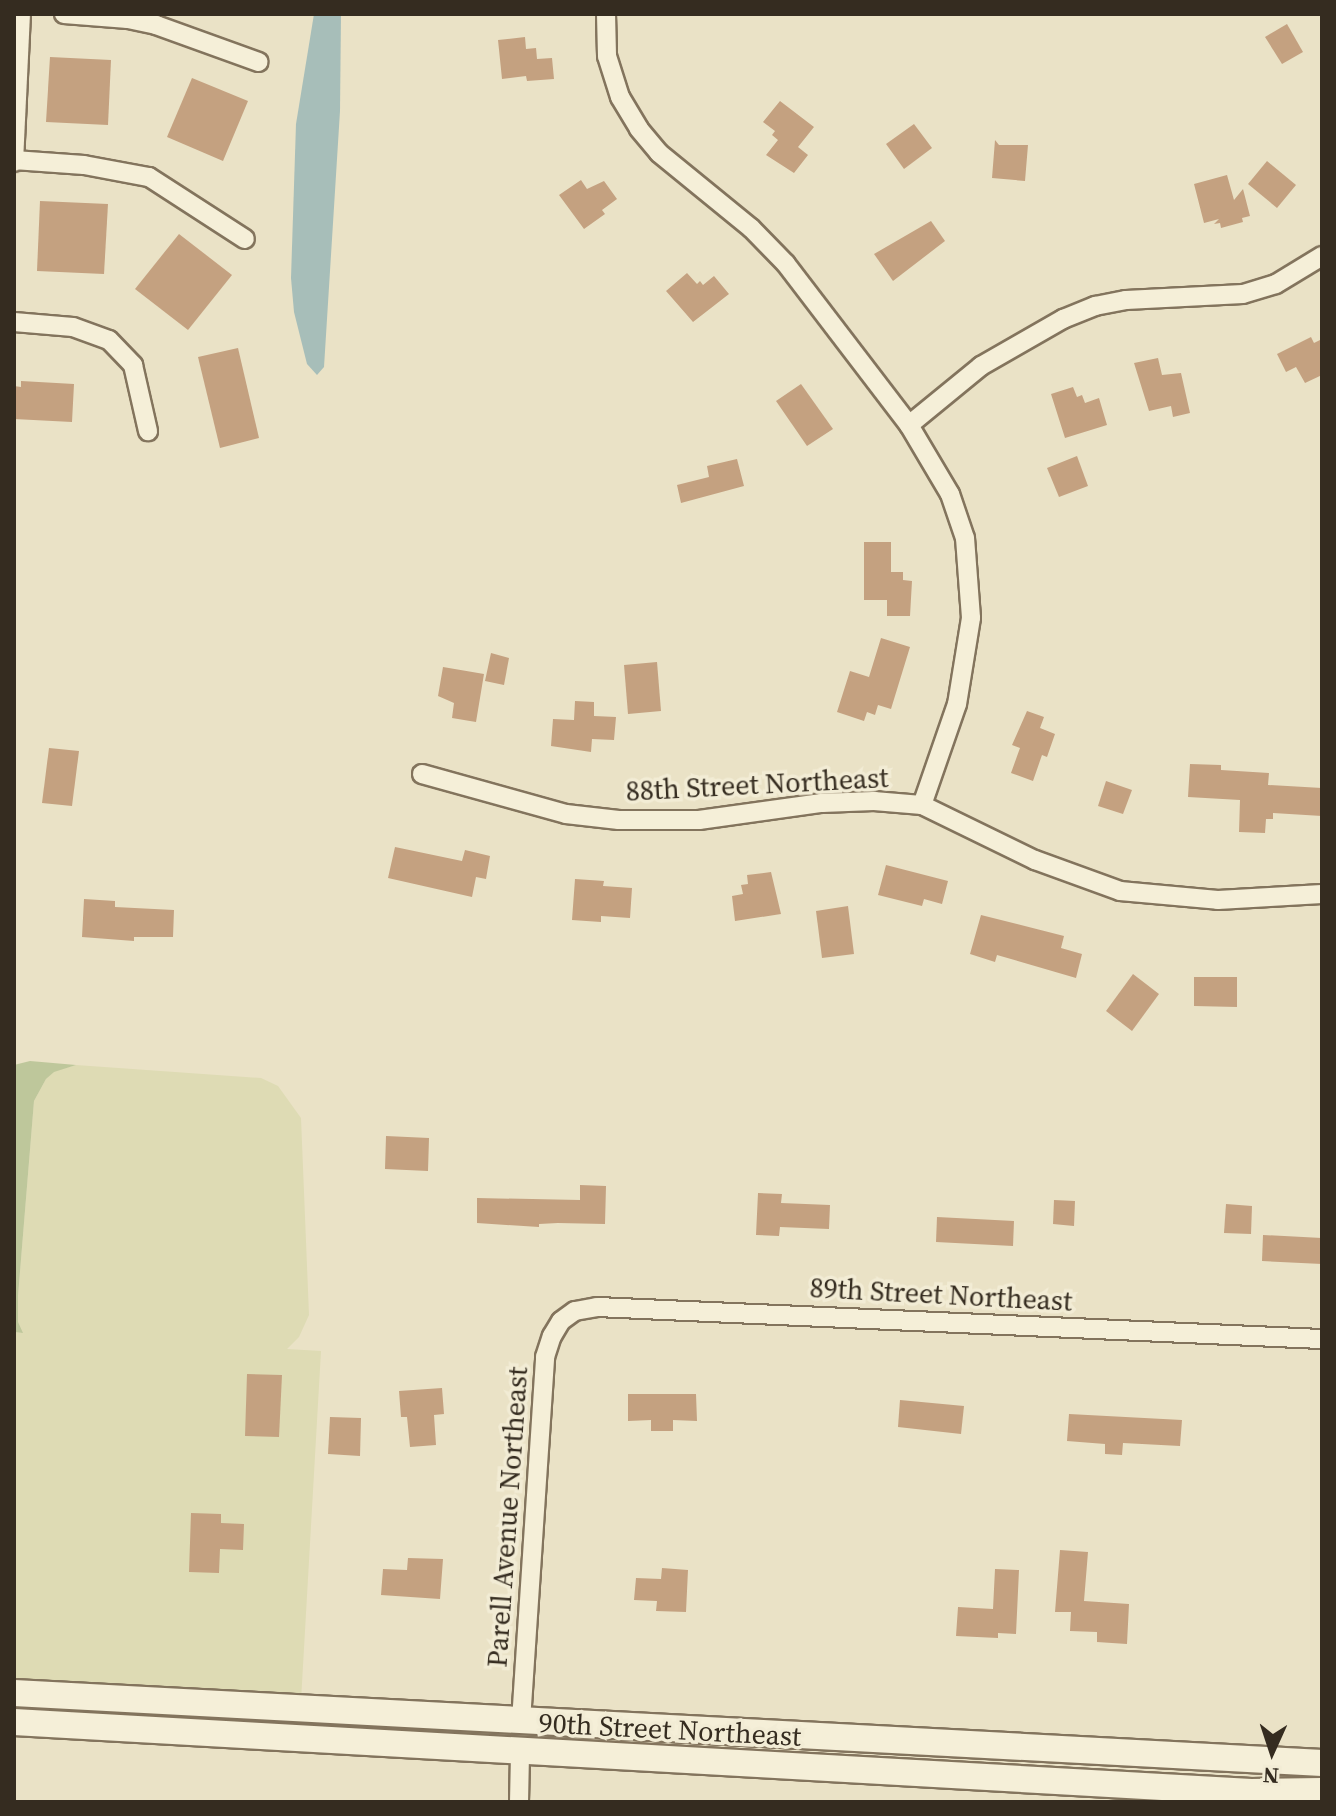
<!DOCTYPE html>
<html>
<head>
<meta charset="utf-8">
<style>
	body { margin:0 }
	#map { position:relative; width:1336px; height:1816px; overflow:hidden; background:#eae2c6; font-family:"Source Serif 4",serif }
	div>[style] { position:absolute }
	.farmland>* { inset:0; background:#dedbb4 }
	.green>* { inset:0; background:#bec79b }
	.water>* { inset:0; background:#a7beb9 }
	.building>* { inset:0; background:#c4a180 }
	.roads { filter:drop-shadow(2px 0 #83745d) drop-shadow(-2px 0 #83745d) drop-shadow(0 2px #83745d) drop-shadow(0 -2px #83745d) }
	.minor>* { height:18px; margin:-9px; padding:0 9px; transform-origin:9px; border-radius:9px; background:#f5efd8 }
	.secondary>* { height:26px; margin:-13px; padding:0 13px; transform-origin:13px; border-radius:13px; background:#f5efd8 }
	span { translate:-50% -50%; white-space:nowrap; text-align:center; line-height:1.15; -webkit-text-stroke:7px #f2ecd5; paint-order:stroke }
	.street-label { font-size:28px; color:#352c20 }
	.frame { position:absolute; inset:0; border:16px solid #352c20; pointer-events:none }
	.north { position:absolute; left:1232px; top:1712px; width:80px; height:80px; -webkit-text-stroke:6px #f2ecd5; paint-order:stroke; rotate:183deg; font-size:22px; font-weight:700; line-height:32px; text-align:center; color:#352c20 }
	.north::after { content:''; display:block; margin:auto; width:28px; height:36px; background:#352c20; clip-path:polygon(50% 0,100% 100%,50% 72%,0 100%) }
</style>
</head>
<body>
<div id="map">
	<div class="farmland">
		<i style="clip-path:polygon(76px 1065px,261px 1078px,278px 1086px,301px 1118px,309px 1315px,299px 1337px,287px 1349px,321px 1351px,301px 1701px,14px 1686px,14px 1332px,22px 1333px,18px 1323px,18px 1296px,34px 1101px,46px 1079px,54px 1071px)"></i>
	</div>
	<div class="green">
		<i style="clip-path:polygon(30px 1061px,76px 1065px,54px 1072px,46px 1079px,34px 1101px,18px 1296px,18px 1322px,23px 1333px,14px 1332px,14px 1065px)"></i>
	</div>
	<div class="water">
		<i style="clip-path:polygon(314px 14px,341px 14px,340px 111px,324px 367px,317px 375px,307px 364px,294px 312px,291px 278px,296px 124px)"></i>
	</div>
	<div class="building">
		<i style="clip-path:polygon(1287px 24px,1303px 52px,1282px 64px,1265px 37px)"></i>
		<i style="clip-path:polygon(525px 37px,526px 49px,536px 48px,537px 59px,552px 58px,554px 79px,527px 81px,526px 76px,502px 79px,498px 40px)"></i>
		<i style="clip-path:polygon(50px 57px,111px 60px,108px 125px,46px 122px)"></i>
		<i style="clip-path:polygon(192px 78px,248px 101px,223px 161px,167px 137px)"></i>
		<i style="clip-path:polygon(780px 101px,814px 127px,798px 147px,808px 155px,794px 173px,766px 155px,778px 140px,772px 135px,775px 131px,763px 122px)"></i>
		<i style="clip-path:polygon(914px 124px,932px 148px,904px 169px,886px 144px)"></i>
		<i style="clip-path:polygon(995px 140px,999px 145px,1028px 145px,1025px 181px,992px 178px)"></i>
		<i style="clip-path:polygon(1267px 161px,1296px 185px,1277px 208px,1248px 184px)"></i>
		<i style="clip-path:polygon(1227px 175px,1234px 200px,1243px 189px,1250px 216px,1242px 218px,1243px 222px,1221px 228px,1220px 223px,1214px 224px,1219px 219px,1204px 223px,1194px 184px)"></i>
		<i style="clip-path:polygon(581px 180px,587px 189px,604px 181px,617px 199px,602px 210px,605px 214px,584px 229px,559px 195px)"></i>
		<i style="clip-path:polygon(40px 201px,108px 204px,104px 274px,37px 271px)"></i>
		<i style="clip-path:polygon(931px 221px,945px 241px,893px 281px,874px 254px)"></i>
		<i style="clip-path:polygon(179px 234px,232px 275px,188px 330px,135px 289px)"></i>
		<i style="clip-path:polygon(687px 273px,697px 284px,700px 281px,703px 285px,714px 276px,729px 294px,693px 322px,666px 291px)"></i>
		<i style="clip-path:polygon(1311px 337px,1314px 343px,1322px 339px,1322px 375px,1305px 383px,1296px 367px,1286px 372px,1277px 354px)"></i>
		<i style="clip-path:polygon(238px 348px,259px 438px,220px 448px,198px 357px)"></i>
		<i style="clip-path:polygon(1158px 358px,1162px 375px,1181px 373px,1190px 413px,1173px 417px,1171px 406px,1149px 411px,1134px 363px)"></i>
		<i style="clip-path:polygon(21px 381px,74px 384px,72px 422px,14px 419px,14px 386px,21px 387px)"></i>
		<i style="clip-path:polygon(801px 384px,833px 429px,807px 446px,776px 401px)"></i>
		<i style="clip-path:polygon(1073px 387px,1077px 397px,1082px 395px,1085px 403px,1099px 398px,1107px 425px,1065px 438px,1051px 394px)"></i>
		<i style="clip-path:polygon(1077px 456px,1088px 486px,1059px 497px,1047px 468px)"></i>
		<i style="clip-path:polygon(737px 459px,744px 486px,681px 503px,677px 485px,709px 477px,707px 466px)"></i>
		<i style="clip-path:polygon(864px 542px,891px 542px,891px 572px,903px 572px,903px 580px,912px 581px,910px 616px,887px 616px,887px 600px,864px 600px)"></i>
		<i style="clip-path:polygon(881px 638px,910px 647px,891px 709px,878px 705px,875px 715px,867px 712px,864px 721px,837px 712px,850px 671px,869px 677px)"></i>
		<i style="clip-path:polygon(491px 653px,509px 658px,504px 685px,485px 681px)"></i>
		<i style="clip-path:polygon(657px 662px,661px 711px,628px 714px,624px 665px)"></i>
		<i style="clip-path:polygon(443px 667px,484px 674px,476px 722px,452px 718px,454px 703px,438px 696px)"></i>
		<i style="clip-path:polygon(575px 701px,594px 702px,594px 716px,616px 717px,614px 740px,592px 739px,591px 752px,551px 746px,553px 719px,574px 720px)"></i>
		<i style="clip-path:polygon(1027px 711px,1044px 717px,1040px 728px,1055px 734px,1047px 757px,1042px 755px,1033px 781px,1011px 773px,1020px 748px,1012px 745px)"></i>
		<i style="clip-path:polygon(49px 748px,79px 751px,72px 806px,42px 803px)"></i>
		<i style="clip-path:polygon(1190px 764px,1221px 765px,1221px 770px,1269px 773px,1268px 785px,1322px 788px,1322px 816px,1273px 813px,1273px 819px,1266px 819px,1265px 833px,1239px 832px,1240px 800px,1188px 797px)"></i>
		<i style="clip-path:polygon(1106px 781px,1132px 790px,1123px 814px,1098px 806px)"></i>
		<i style="clip-path:polygon(395px 847px,462px 861px,465px 850px,490px 856px,486px 879px,476px 877px,472px 897px,388px 878px)"></i>
		<i style="clip-path:polygon(886px 865px,948px 881px,942px 904px,924px 899px,922px 906px,878px 895px)"></i>
		<i style="clip-path:polygon(771px 872px,781px 914px,735px 921px,732px 896px,743px 894px,741px 885px,748px 884px,747px 875px)"></i>
		<i style="clip-path:polygon(575px 879px,604px 881px,603px 886px,632px 888px,630px 918px,601px 916px,601px 922px,572px 920px)"></i>
		<i style="clip-path:polygon(84px 899px,115px 901px,115px 907px,174px 910px,173px 937px,134px 937px,134px 941px,82px 937px)"></i>
		<i style="clip-path:polygon(848px 906px,854px 954px,822px 958px,816px 911px)"></i>
		<i style="clip-path:polygon(981px 915px,1064px 936px,1061px 948px,1082px 954px,1076px 978px,997px 955px,995px 962px,970px 954px)"></i>
		<i style="clip-path:polygon(1133px 974px,1159px 994px,1132px 1031px,1106px 1011px)"></i>
		<i style="clip-path:polygon(1194px 977px,1237px 977px,1237px 1007px,1194px 1006px)"></i>
		<i style="clip-path:polygon(386px 1136px,429px 1138px,428px 1171px,385px 1169px)"></i>
		<i style="clip-path:polygon(580px 1185px,606px 1186px,605px 1224px,558px 1223px,539px 1224px,539px 1227px,477px 1223px,477px 1198px,580px 1200px)"></i>
		<i style="clip-path:polygon(758px 1193px,782px 1194px,781px 1203px,830px 1205px,829px 1229px,780px 1227px,779px 1236px,756px 1235px)"></i>
		<i style="clip-path:polygon(1054px 1200px,1075px 1201px,1074px 1226px,1053px 1224px)"></i>
		<i style="clip-path:polygon(1226px 1204px,1252px 1206px,1251px 1234px,1224px 1233px)"></i>
		<i style="clip-path:polygon(937px 1217px,1014px 1221px,1013px 1246px,936px 1242px)"></i>
		<i style="clip-path:polygon(1263px 1235px,1322px 1238px,1322px 1264px,1262px 1261px)"></i>
		<i style="clip-path:polygon(247px 1374px,282px 1375px,279px 1437px,245px 1436px)"></i>
		<i style="clip-path:polygon(442px 1388px,444px 1414px,434px 1415px,436px 1445px,410px 1447px,407px 1417px,401px 1417px,399px 1391px)"></i>
		<i style="clip-path:polygon(628px 1394px,696px 1394px,697px 1421px,673px 1420px,673px 1431px,651px 1431px,651px 1420px,628px 1421px)"></i>
		<i style="clip-path:polygon(900px 1400px,964px 1406px,961px 1434px,898px 1427px)"></i>
		<i style="clip-path:polygon(1069px 1414px,1182px 1420px,1180px 1446px,1123px 1443px,1122px 1455px,1105px 1454px,1105px 1444px,1067px 1441px)"></i>
		<i style="clip-path:polygon(330px 1417px,361px 1418px,360px 1456px,328px 1454px)"></i>
		<i style="clip-path:polygon(191px 1513px,221px 1514px,221px 1523px,244px 1524px,243px 1550px,220px 1549px,219px 1573px,189px 1572px)"></i>
		<i style="clip-path:polygon(1060px 1550px,1088px 1552px,1084px 1601px,1129px 1604px,1127px 1644px,1097px 1642px,1097px 1632px,1070px 1631px,1071px 1612px,1055px 1612px)"></i>
		<i style="clip-path:polygon(408px 1558px,443px 1559px,440px 1599px,381px 1595px,383px 1569px,407px 1570px)"></i>
		<i style="clip-path:polygon(662px 1568px,688px 1570px,686px 1612px,656px 1611px,657px 1601px,634px 1600px,636px 1578px,661px 1579px)"></i>
		<i style="clip-path:polygon(995px 1569px,1019px 1570px,1016px 1634px,998px 1633px,998px 1638px,956px 1636px,958px 1607px,993px 1609px)"></i>
	</div>
	<div class="roads">
		<div class="minor">
			<i style="left:64px;top:14px;width:64px;rotate:4.5deg"></i>
			<i style="left:128px;top:19px;width:29px;rotate:12deg"></i>
			<i style="left:156px;top:25px;width:109px;rotate:19.8deg"></i>
			<i style="left:606px;top:14px;width:42px;rotate:88.6deg"></i>
			<i style="left:607px;top:56px;width:43px;rotate:72.4deg"></i>
			<i style="left:620px;top:97px;width:37px;rotate:59deg"></i>
			<i style="left:639px;top:129px;width:31px;rotate:50deg"></i>
			<i style="left:659px;top:153px;width:119px;rotate:39.2deg"></i>
			<i style="left:751px;top:228px;width:50px;rotate:45.8deg"></i>
			<i style="left:786px;top:264px;width:203px;rotate:52.6deg"></i>
			<i style="left:909px;top:425px;width:80px;rotate:59.3deg"></i>
			<i style="left:950px;top:494px;width:46px;rotate:71.2deg"></i>
			<i style="left:965px;top:538px;width:80px;rotate:85.7deg"></i>
			<i style="left:971px;top:618px;width:87px;rotate:99.2deg"></i>
			<i style="left:957px;top:704px;width:107px;rotate:109.1deg"></i>
			<i style="left:14px;top:160px;width:70px;rotate:4.1deg"></i>
			<i style="left:84px;top:165px;width:66px;rotate:10.5deg"></i>
			<i style="left:149px;top:177px;width:114px;rotate:32.9deg"></i>
			<i style="left:14px;top:162px;width:148px;rotate:-87.3deg"></i>
			<i style="left:14px;top:322px;width:59px;rotate:4.8deg"></i>
			<i style="left:73px;top:327px;width:38px;rotate:20deg"></i>
			<i style="left:109px;top:340px;width:35px;rotate:46deg"></i>
			<i style="left:133px;top:365px;width:68px;rotate:77.2deg"></i>
			<i style="left:909px;top:425px;width:93px;rotate:-39.3deg"></i>
			<i style="left:981px;top:366px;width:95px;rotate:-29.8deg"></i>
			<i style="left:1063px;top:319px;width:35px;rotate:-22deg"></i>
			<i style="left:1095px;top:306px;width:32px;rotate:-11deg"></i>
			<i style="left:1126px;top:300px;width:117px;rotate:-2.9deg"></i>
			<i style="left:1243px;top:294px;width:34px;rotate:-17deg"></i>
			<i style="left:1276px;top:284px;width:54px;rotate:-31.3deg"></i>
			<i style="left:422px;top:774px;width:149px;rotate:15.5deg"></i>
			<i style="left:566px;top:814px;width:53px;rotate:6.5deg"></i>
			<i style="left:619px;top:820px;width:80px"></i>
			<i style="left:699px;top:820px;width:124px;rotate:-7.9deg"></i>
			<i style="left:822px;top:803px;width:52px;rotate:-2.2deg"></i>
			<i style="left:874px;top:801px;width:48px;rotate:4.8deg"></i>
			<i style="left:922px;top:805px;width:126px;rotate:26deg"></i>
			<i style="left:1035px;top:860px;width:90px;rotate:20deg"></i>
			<i style="left:1120px;top:891px;width:98px;rotate:5.2deg"></i>
			<i style="left:1218px;top:900px;width:104px;rotate:-3.3deg"></i>
			<i style="left:521px;top:1721px;width:365px;rotate:-86.2deg"></i>
			<i style="left:545px;top:1357px;width:22px;rotate:-72deg"></i>
			<i style="left:552px;top:1336px;width:17px;rotate:-59deg"></i>
			<i style="left:561px;top:1321px;width:17px;rotate:-36deg"></i>
			<i style="left:575px;top:1311px;width:22px;rotate:-10deg"></i>
			<i style="left:597px;top:1307px;width:726px;rotate:2.53deg"></i>
			<i style="left:519px;top:1802px;width:49px;rotate:-88.8deg"></i>
		</div>
		<div class="secondary">
			<i style="left:14px;top:1693px;width:1310px;rotate:3.06deg"></i>
			<i style="left:14px;top:1722px;width:1239px;rotate:3.24deg"></i>
			<i style="left:1251px;top:1792px;width:71px;rotate:-0.8deg"></i>
		</div>
	</div>
	<div class="street-label">
		<span style="left:757px;top:784px;rotate:-3deg">88th Street Northeast</span>
		<span style="left:941px;top:1294px;rotate:3deg">89th Street Northeast</span>
		<span style="left:507px;top:1517px;rotate:-86deg">Parell Avenue Northeast</span>
		<span style="left:670px;top:1729px;rotate:3deg">90th Street Northeast</span>
	</div>
	<div class="frame"></div>
	<div class="north">N</div>
</div>
</body>
</html>
